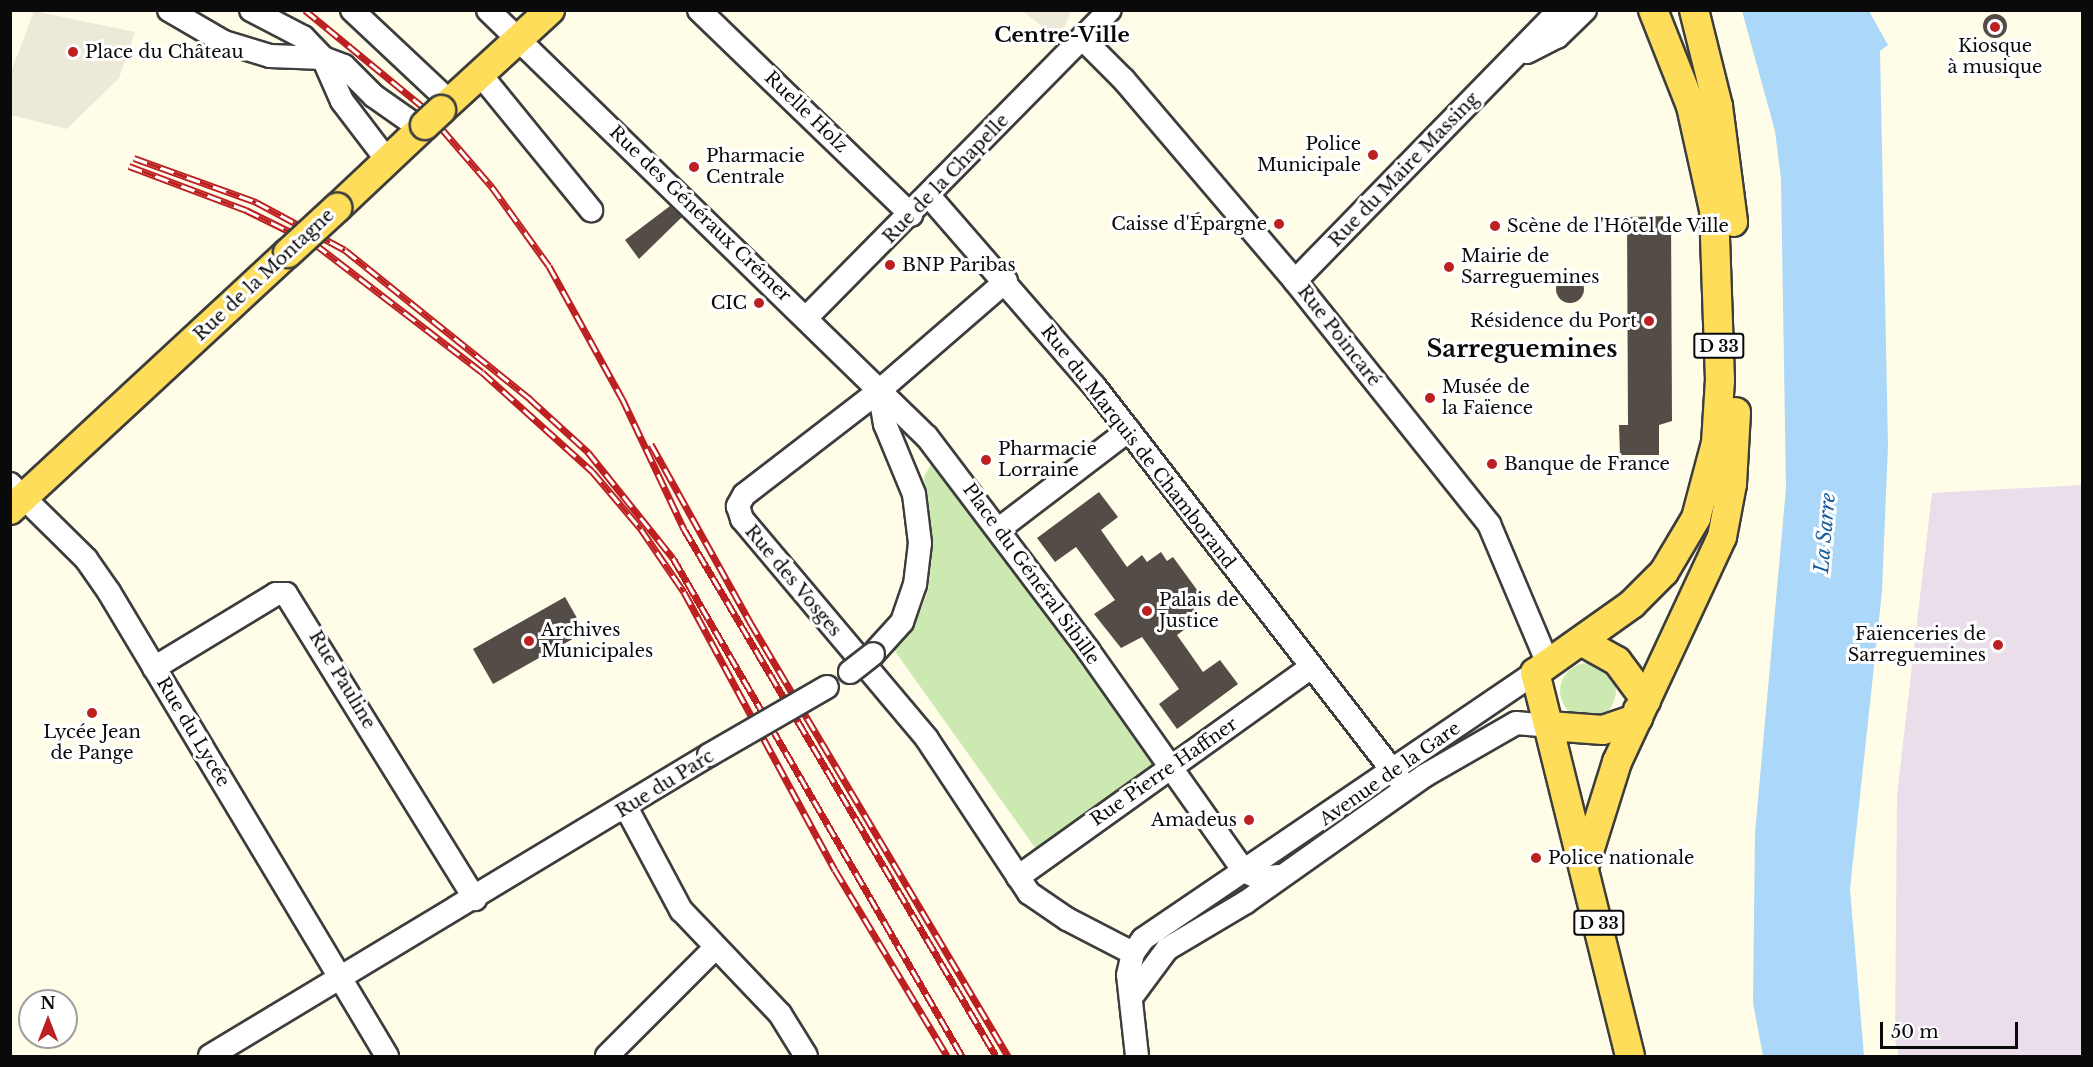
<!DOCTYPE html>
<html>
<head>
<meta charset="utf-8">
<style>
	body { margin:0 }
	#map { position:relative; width:2093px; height:1067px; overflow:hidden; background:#fffce8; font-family:"Libre Baskerville",serif }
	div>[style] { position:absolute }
	.industrial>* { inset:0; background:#e9deea }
	.green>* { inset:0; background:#cce9b1 }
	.round { border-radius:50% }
	.plaza>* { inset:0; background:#ede9d9 }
	.water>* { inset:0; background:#abd7f8 }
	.building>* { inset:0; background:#534c47 }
	.roads { filter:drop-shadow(2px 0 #3d3d3d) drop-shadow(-2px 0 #3d3d3d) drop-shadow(0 2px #3d3d3d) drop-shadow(0 -2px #3d3d3d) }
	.minor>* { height:22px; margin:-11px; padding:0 11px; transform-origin:11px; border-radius:11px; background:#fff }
	.major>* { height:28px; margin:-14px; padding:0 14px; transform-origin:14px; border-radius:14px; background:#fddd5a }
	.rail>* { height:7px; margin-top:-3.5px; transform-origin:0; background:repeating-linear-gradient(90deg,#fff 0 14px,#bd2020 0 28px); box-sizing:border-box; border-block:2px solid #bd2020 }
	.bridges { filter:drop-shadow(2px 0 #3d3d3d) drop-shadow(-2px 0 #3d3d3d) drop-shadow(0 2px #3d3d3d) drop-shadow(0 -2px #3d3d3d) }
	.minor-bridge>* { height:22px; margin:-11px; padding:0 11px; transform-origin:11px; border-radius:11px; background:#fff }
	.major-bridge>* { height:28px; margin:-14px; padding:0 14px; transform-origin:14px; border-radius:14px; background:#fddd5a }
	.dots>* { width:16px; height:16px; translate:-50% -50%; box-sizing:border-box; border:3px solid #fff; border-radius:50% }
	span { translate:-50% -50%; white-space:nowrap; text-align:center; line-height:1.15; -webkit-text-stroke:6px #fff; paint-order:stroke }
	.shield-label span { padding:2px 4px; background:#fff; border:2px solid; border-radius:4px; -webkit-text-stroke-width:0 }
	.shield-label { font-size:16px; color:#0a0a0a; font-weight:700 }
	.poi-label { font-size:18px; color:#0a0a0a }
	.left { translate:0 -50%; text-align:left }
	.right { translate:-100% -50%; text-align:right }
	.street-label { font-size:18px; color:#0a0a0a }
	.water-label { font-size:20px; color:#125a9e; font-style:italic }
	.quarter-label { font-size:21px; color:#0a0a0a; font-weight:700 }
	.district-label { font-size:24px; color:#0a0a0a; font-weight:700 }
	.frame { position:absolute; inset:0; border:12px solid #0a0a0a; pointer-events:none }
	.north { position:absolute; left:18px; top:989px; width:60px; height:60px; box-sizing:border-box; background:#fff; border:2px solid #9d9d9d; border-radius:50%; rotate:0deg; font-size:16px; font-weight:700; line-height:24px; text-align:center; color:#0a0a0a }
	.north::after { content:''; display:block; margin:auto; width:21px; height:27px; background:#bd2020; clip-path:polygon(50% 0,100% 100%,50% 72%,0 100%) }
	.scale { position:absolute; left:1880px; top:1022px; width:138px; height:27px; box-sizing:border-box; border:3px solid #0a0a0a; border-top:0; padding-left:8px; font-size:18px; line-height:21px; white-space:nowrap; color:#0a0a0a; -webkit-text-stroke:4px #fff; paint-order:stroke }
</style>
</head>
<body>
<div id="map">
	<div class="industrial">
		<i style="clip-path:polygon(2082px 485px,2082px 1056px,1899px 1056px,1895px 1040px,1897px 796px,1932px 493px)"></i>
	</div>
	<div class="green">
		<i style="clip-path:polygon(933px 461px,1160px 771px,1036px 849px,892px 647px,921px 610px,928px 590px,932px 557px,924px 477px)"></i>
		<i class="round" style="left:1560px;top:663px;width:56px;height:56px"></i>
	</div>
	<div class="plaza">
		<i style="clip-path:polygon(34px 11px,135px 32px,119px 78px,67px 129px,11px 115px,11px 72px)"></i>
		<i style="clip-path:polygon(1023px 11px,1072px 11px,1058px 39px)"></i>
	</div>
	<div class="water">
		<i style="clip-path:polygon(1742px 11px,1869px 11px,1888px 45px,1880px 51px,1888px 445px,1882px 591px,1850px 889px,1864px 1056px,1763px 1056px,1753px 1003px,1755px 833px,1786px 488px,1781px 179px,1775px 131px)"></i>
	</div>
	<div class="building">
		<i class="round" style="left:1983px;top:14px;width:24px;height:24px"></i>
		<i style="clip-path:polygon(670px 206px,682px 217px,639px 259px,625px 240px)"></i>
		<i style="clip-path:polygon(1671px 216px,1672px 421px,1659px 425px,1659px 455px,1620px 455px,1619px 425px,1628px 425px,1627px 217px)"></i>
		<i class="round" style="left:1556px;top:275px;width:28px;height:28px"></i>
		<i style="clip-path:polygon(1099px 492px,1118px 517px,1101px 530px,1127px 567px,1142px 555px,1147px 562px,1161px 552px,1167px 561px,1173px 557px,1200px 594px,1194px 598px,1200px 607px,1187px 617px,1192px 624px,1177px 635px,1203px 672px,1220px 660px,1238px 684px,1177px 729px,1159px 704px,1179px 689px,1142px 637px,1121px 648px,1094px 614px,1115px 600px,1076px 547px,1055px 562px,1037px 538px)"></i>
		<i style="clip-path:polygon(565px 597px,585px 632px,493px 684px,473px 649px)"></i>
	</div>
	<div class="roads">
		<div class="minor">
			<i style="left:169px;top:10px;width:64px;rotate:30.2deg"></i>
			<i style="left:224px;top:42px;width:48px;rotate:16.9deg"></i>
			<i style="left:270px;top:56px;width:53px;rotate:2.2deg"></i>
			<i style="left:323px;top:58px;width:22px;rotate:21deg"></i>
			<i style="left:344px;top:66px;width:42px;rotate:45deg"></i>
			<i style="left:374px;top:96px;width:57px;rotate:35.1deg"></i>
			<i style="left:251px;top:10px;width:59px;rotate:27.4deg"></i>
			<i style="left:303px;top:37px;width:29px;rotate:46deg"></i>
			<i style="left:323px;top:58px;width:47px;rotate:66.2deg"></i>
			<i style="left:342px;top:101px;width:74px;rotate:52.7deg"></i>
			<i style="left:352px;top:10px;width:134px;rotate:43.2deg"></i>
			<i style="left:488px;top:10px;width:612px;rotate:44.21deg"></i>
			<i style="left:927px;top:437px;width:267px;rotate:52.9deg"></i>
			<i style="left:1088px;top:650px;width:271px;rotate:54.8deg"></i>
			<i style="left:1244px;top:871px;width:17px;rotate:25deg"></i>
			<i style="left:1259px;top:878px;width:18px;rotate:-6deg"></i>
			<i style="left:699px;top:10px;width:295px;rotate:44deg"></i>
			<i style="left:1082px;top:38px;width:59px;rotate:45deg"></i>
			<i style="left:1124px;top:80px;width:264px;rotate:49.6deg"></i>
			<i style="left:1295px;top:281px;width:311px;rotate:51.4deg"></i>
			<i style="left:1489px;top:524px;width:152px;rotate:67.1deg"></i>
			<i style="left:1527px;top:52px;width:34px;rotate:-27deg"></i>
			<i style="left:1557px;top:37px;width:39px;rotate:-44deg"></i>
			<i style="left:480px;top:74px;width:176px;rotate:50.8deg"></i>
			<i style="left:929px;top:196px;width:253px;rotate:49deg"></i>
			<i style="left:1095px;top:387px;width:507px;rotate:52.2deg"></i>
			<i style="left:1006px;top:281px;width:168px;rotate:139.1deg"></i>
			<i style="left:879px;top:391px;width:170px;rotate:142.4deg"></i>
			<i style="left:744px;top:495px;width:13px;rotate:119deg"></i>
			<i style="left:738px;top:506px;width:14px;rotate:73deg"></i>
			<i style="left:742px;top:519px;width:287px;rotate:49.9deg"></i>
			<i style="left:927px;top:739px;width:185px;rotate:56.5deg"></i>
			<i style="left:1029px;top:893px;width:46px;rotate:34.4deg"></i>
			<i style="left:1067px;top:919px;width:74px;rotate:27.3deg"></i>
			<i style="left:1295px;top:281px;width:378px;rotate:-45.7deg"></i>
			<i style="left:807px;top:317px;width:431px;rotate:-45.4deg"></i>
			<i style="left:10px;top:484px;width:107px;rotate:44.6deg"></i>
			<i style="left:86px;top:559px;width:40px;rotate:55.1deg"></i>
			<i style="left:109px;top:592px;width:541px;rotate:59.07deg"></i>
			<i style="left:999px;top:529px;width:163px;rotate:-37.3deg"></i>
			<i style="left:873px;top:654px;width:43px;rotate:-47.8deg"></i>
			<i style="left:902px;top:622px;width:39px;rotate:-71deg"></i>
			<i style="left:915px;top:585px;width:42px;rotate:-83.2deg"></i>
			<i style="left:920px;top:543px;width:49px;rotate:-97deg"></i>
			<i style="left:914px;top:494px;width:76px;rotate:-112.5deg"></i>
			<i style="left:885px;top:424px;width:34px;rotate:-100deg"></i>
			<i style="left:154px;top:668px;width:143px;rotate:-31.2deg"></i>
			<i style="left:276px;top:594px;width:10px"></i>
			<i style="left:286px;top:594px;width:359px;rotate:58.2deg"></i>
			<i style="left:627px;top:809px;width:115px;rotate:61.9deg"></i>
			<i style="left:681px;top:910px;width:144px;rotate:46.4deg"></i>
			<i style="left:780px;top:1014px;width:49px;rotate:58.2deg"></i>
			<i style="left:1018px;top:877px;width:359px;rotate:-35.6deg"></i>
			<i style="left:1133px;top:995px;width:57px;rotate:-53.5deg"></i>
			<i style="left:1167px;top:949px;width:92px;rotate:-30.7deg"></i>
			<i style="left:1246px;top:902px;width:218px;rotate:-35.3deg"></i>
			<i style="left:1424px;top:776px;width:106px;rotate:-29.9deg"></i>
			<i style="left:1516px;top:723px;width:33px;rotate:5deg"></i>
			<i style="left:210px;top:1056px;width:583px;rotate:-31.1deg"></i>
			<i style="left:607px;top:1056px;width:151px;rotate:-45deg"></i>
			<i style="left:1137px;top:1056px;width:81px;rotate:-96.3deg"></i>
			<i style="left:1128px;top:975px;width:23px;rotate:-77deg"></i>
			<i style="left:1133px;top:953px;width:17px;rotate:-54deg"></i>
			<i style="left:1143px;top:939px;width:474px;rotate:-34.2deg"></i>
		</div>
		<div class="major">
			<i style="left:1694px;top:10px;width:99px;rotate:76deg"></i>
			<i style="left:1718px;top:106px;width:117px;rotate:82.6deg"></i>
			<i style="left:441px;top:110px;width:148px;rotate:-42.5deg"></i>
			<i style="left:337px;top:208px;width:121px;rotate:-43.3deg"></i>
			<i style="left:10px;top:510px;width:379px;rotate:-42.8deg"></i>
			<i style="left:1581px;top:641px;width:41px;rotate:29.1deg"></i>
			<i style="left:1617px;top:661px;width:49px;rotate:53.4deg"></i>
			<i style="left:1549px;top:726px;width:54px;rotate:4.2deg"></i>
			<i style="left:1603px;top:730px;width:37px;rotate:-19deg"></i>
			<i style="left:1638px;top:718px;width:8px;rotate:-90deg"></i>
			<i style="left:1586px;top:861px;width:104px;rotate:-72.6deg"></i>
			<i style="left:1617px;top:762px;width:248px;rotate:-65deg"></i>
			<i style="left:1722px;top:537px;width:54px;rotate:-79.3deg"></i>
			<i style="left:1732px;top:484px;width:72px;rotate:-86.8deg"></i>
			<i style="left:1630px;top:1056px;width:395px;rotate:-103.9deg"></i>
			<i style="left:1535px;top:673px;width:119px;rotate:-35.4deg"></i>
			<i style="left:1632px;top:604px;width:45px;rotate:-45deg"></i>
			<i style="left:1664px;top:572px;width:63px;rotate:-59.3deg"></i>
			<i style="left:1696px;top:518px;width:78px;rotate:-75.1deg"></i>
			<i style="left:1716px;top:443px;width:63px;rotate:-86.4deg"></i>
			<i style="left:1720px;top:380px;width:170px;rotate:-92deg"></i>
			<i style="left:1714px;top:210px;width:107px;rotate:-102.5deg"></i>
			<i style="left:1691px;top:106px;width:103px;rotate:-111.6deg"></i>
		</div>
	</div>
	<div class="rail">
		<i style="left:305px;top:10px;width:153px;rotate:39.4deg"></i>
		<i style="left:423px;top:107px;width:106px;rotate:49.2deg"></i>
		<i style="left:492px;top:187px;width:97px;rotate:54.2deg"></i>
		<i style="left:549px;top:266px;width:151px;rotate:61.1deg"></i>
		<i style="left:622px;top:398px;width:145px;rotate:64.7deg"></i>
		<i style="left:684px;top:529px;width:612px;rotate:59.37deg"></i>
		<i style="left:134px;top:158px;width:130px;rotate:19.8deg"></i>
		<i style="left:256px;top:202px;width:101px;rotate:28.3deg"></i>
		<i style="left:345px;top:250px;width:238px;rotate:38.8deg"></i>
		<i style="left:530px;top:399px;width:79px;rotate:42.4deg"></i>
		<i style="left:588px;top:452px;width:136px;rotate:51.3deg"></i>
		<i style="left:673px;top:558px;width:576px;rotate:59.87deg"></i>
		<i style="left:129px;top:166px;width:125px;rotate:20.6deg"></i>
		<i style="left:246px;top:210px;width:77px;rotate:26.2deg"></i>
		<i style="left:315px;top:244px;width:210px;rotate:37.5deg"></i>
		<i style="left:482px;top:372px;width:148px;rotate:42deg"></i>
		<i style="left:592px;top:471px;width:76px;rotate:49.8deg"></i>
		<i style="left:641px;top:529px;width:76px;rotate:55.7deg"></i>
		<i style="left:684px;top:592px;width:316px;rotate:61.5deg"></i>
		<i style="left:835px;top:870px;width:217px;rotate:58.9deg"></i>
		<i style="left:651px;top:444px;width:204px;rotate:60.9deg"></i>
		<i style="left:750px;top:622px;width:505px;rotate:59.27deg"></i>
	</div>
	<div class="bridges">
		<div class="minor-bridge">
			<i style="left:850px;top:672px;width:29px;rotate:-38deg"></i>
			<i style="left:709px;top:755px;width:136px;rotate:-30deg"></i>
		</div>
		<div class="major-bridge">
			<i style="left:425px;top:125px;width:22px;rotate:-43deg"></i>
			<i style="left:288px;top:253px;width:67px;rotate:-42.6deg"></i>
		</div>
	</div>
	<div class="dots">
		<i style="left:1995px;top:27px;background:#bd2020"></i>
		<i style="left:73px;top:52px;background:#bd2020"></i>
		<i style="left:1373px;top:155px;background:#bd2020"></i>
		<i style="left:694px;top:167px;background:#bd2020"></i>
		<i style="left:1279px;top:224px;background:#bd2020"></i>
		<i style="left:1495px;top:226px;background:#bd2020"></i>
		<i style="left:890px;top:265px;background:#bd2020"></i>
		<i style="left:1449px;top:267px;background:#bd2020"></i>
		<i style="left:759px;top:303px;background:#bd2020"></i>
		<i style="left:1649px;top:321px;background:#bd2020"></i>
		<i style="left:1430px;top:398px;background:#bd2020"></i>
		<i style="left:986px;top:460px;background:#bd2020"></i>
		<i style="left:1492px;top:464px;background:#bd2020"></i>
		<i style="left:1147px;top:611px;background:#bd2020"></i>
		<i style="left:529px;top:641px;background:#bd2020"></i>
		<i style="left:1998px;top:645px;background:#bd2020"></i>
		<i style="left:92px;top:713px;background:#bd2020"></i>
		<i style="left:1249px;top:820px;background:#bd2020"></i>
		<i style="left:1536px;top:858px;background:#bd2020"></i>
	</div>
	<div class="shield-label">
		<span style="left:1719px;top:346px">D 33</span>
		<span style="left:1599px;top:923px">D 33</span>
	</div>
	<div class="poi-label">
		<span style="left:1995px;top:57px">Kiosque<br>à musique</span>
		<span class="left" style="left:85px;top:52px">Place du Château</span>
		<span class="right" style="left:1361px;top:155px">Police<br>Municipale</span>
		<span class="left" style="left:706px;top:167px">Pharmacie<br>Centrale</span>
		<span class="right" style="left:1267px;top:224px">Caisse d'Épargne</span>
		<span class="left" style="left:1507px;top:226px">Scène de l'Hôtel de Ville</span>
		<span class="left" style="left:1461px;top:267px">Mairie de<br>Sarreguemines</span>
		<span class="left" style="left:902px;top:265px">BNP Paribas</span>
		<span class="right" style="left:747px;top:303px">CIC</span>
		<span class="right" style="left:1637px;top:321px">Résidence du Port</span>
		<span class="left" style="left:1442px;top:398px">Musée de<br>la Faïence</span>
		<span class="left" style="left:998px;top:460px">Pharmacie<br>Lorraine</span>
		<span class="left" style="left:1504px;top:464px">Banque de France</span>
		<span class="left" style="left:1159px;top:611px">Palais de<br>Justice</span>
		<span class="left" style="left:541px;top:641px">Archives<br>Municipales</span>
		<span class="right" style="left:1986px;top:645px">Faïenceries de<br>Sarreguemines</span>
		<span style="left:92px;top:743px">Lycée Jean<br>de Pange</span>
		<span class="right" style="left:1237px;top:820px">Amadeus</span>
		<span class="left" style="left:1548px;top:858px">Police nationale</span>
	</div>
	<div class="street-label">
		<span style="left:806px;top:112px;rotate:44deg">Ruelle Holz</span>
		<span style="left:1404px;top:170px;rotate:-46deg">Rue du Maire Massing</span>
		<span style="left:946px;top:179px;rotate:-46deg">Rue de la Chapelle</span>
		<span style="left:700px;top:214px;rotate:44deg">Rue des Généraux Crémer</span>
		<span style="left:264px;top:275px;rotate:-43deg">Rue de la Montagne</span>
		<span style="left:1339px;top:336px;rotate:52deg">Rue Poincaré</span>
		<span style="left:1138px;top:447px;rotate:52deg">Rue du Marquis de Chamborand</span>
		<span style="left:1031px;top:574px;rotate:54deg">Place du Général Sibille</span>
		<span style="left:793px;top:581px;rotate:50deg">Rue des Vosges</span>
		<span style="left:342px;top:680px;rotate:59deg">Rue Pauline</span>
		<span style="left:193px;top:732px;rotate:59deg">Rue du Lycée</span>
		<span style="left:1164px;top:772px;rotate:-35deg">Rue Pierre Haffner</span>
		<span style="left:1390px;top:774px;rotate:-35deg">Avenue de la Gare</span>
		<span style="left:665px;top:784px;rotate:-32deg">Rue du Parc</span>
	</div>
	<div class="water-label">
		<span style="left:1825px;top:533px;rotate:-85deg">La Sarre</span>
	</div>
	<div class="quarter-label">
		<span style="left:1062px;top:35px">Centre-Ville</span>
	</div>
	<div class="district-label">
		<span style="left:1522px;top:349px">Sarreguemines</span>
	</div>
	<div class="frame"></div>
	<div class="north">N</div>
	<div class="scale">50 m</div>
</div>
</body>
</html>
